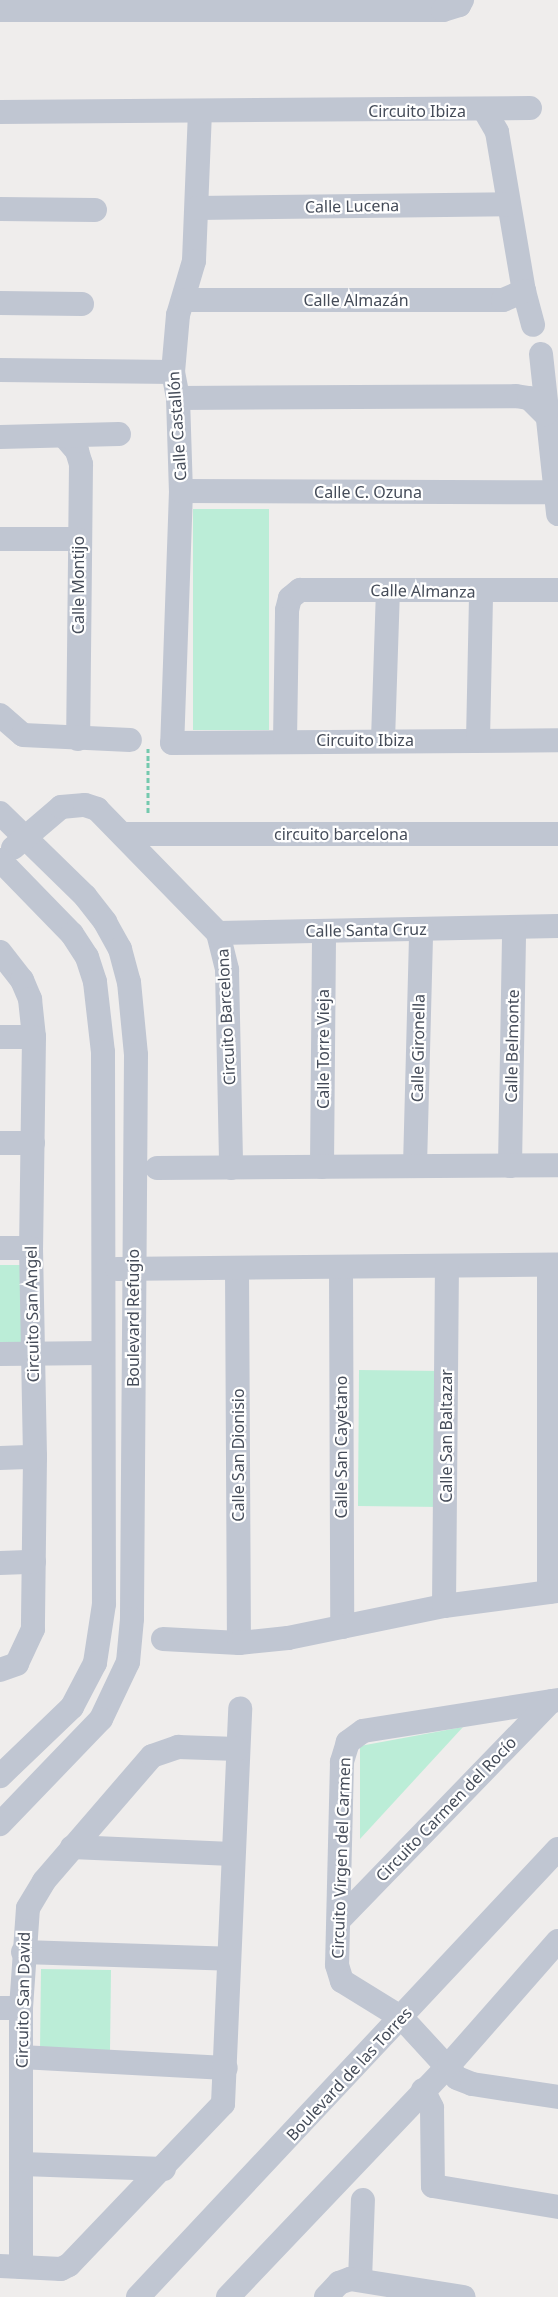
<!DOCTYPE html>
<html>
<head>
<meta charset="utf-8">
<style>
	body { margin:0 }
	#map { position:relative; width:558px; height:2297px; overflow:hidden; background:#efedec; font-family:"Noto Sans",sans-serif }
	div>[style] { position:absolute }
	.green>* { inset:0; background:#bbedd7 }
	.path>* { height:3px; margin-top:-1.5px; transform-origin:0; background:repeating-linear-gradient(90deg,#74c9ae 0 4.5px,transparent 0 7.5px) }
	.minor>* { height:24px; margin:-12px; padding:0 12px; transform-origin:12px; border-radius:12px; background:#c0c6d2 }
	span { translate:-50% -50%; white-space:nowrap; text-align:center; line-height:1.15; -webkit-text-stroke:4.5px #fff; paint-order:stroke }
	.street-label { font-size:16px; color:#454c59 }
</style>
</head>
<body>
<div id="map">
	<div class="green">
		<i style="clip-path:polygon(193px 509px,269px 509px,269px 730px,193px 730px)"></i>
		<i style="clip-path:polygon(0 1265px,28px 1265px,28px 1346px,0 1346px)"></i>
		<i style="clip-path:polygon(359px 1370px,442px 1371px,441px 1507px,358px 1506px)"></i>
		<i style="clip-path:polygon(463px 1727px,360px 1839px,360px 1746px)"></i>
		<i style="clip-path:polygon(41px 1969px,111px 1970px,110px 2052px,40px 2051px)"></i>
	</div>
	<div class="path">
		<i style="left:148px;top:748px;width:66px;rotate:90deg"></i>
	</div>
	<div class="minor">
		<i style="left:0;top:10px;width:443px"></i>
		<i style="left:443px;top:10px;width:17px;rotate:-17deg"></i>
		<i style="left:459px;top:5px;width:6px;rotate:-59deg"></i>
		<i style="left:200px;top:111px;width:150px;rotate:92.3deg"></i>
		<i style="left:194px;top:261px;width:56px;rotate:106.5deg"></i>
		<i style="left:178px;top:315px;width:57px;rotate:95deg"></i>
		<i style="left:173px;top:372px;width:26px;rotate:79deg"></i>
		<i style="left:178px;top:398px;width:93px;rotate:88.2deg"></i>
		<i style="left:181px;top:491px;width:252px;rotate:92deg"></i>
		<i style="left:172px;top:743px;width:386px;rotate:-0.4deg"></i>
		<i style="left:485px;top:111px;width:24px;rotate:60deg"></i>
		<i style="left:497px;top:132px;width:161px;rotate:80.4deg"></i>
		<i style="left:524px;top:291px;width:35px;rotate:75deg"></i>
		<i style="left:0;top:112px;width:530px;rotate:-0.43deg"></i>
		<i style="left:197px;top:208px;width:311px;rotate:-0.7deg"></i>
		<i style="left:0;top:209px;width:95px;rotate:0.6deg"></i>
		<i style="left:185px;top:300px;width:318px"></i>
		<i style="left:503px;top:300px;width:23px;rotate:-23deg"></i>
		<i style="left:0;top:303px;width:82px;rotate:0.7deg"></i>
		<i style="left:541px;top:354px;width:161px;rotate:83.9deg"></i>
		<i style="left:0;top:370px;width:173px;rotate:0.7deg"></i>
		<i style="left:178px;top:398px;width:338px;rotate:-0.3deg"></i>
		<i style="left:516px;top:396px;width:13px;rotate:9deg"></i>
		<i style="left:529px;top:398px;width:23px;rotate:45deg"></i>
		<i style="left:64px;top:436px;width:20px;rotate:49deg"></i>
		<i style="left:77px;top:451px;width:14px;rotate:73deg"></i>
		<i style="left:81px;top:464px;width:275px;rotate:90.6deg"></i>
		<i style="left:0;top:437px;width:119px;rotate:-1.4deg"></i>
		<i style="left:181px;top:491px;width:373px;rotate:0.2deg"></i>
		<i style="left:0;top:539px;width:77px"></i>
		<i style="left:0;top:715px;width:30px;rotate:41deg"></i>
		<i style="left:23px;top:735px;width:107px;rotate:2.7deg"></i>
		<i style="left:383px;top:740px;width:149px;rotate:-88.1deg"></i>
		<i style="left:478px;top:740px;width:147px;rotate:-88.8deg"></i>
		<i style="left:285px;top:741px;width:131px;rotate:-89.1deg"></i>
		<i style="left:287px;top:610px;width:12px;rotate:-76deg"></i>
		<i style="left:290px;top:598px;width:13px;rotate:-39deg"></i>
		<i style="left:300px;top:590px;width:258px"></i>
		<i style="left:0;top:813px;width:119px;rotate:44.3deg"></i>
		<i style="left:85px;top:896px;width:33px;rotate:52deg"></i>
		<i style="left:105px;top:922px;width:31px;rotate:61deg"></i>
		<i style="left:120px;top:949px;width:34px;rotate:75deg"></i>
		<i style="left:129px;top:982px;width:73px;rotate:84.5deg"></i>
		<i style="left:136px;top:1055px;width:564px;rotate:90.41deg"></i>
		<i style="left:132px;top:1619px;width:43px;rotate:95.3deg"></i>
		<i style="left:128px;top:1662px;width:63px;rotate:115.3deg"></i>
		<i style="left:101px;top:1719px;width:146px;rotate:133.9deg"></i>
		<i style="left:124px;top:834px;width:434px"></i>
		<i style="left:13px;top:848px;width:63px;rotate:-40.5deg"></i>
		<i style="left:61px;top:807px;width:24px;rotate:-5deg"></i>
		<i style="left:85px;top:805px;width:13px;rotate:18deg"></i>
		<i style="left:97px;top:809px;width:173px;rotate:45.7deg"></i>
		<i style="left:218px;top:933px;width:38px;rotate:76deg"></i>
		<i style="left:227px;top:970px;width:198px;rotate:88.8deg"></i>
		<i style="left:0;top:860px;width:103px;rotate:45.8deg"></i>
		<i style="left:72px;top:934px;width:27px;rotate:57deg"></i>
		<i style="left:87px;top:957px;width:26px;rotate:72deg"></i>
		<i style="left:95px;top:982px;width:70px;rotate:83.5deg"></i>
		<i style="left:103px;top:1052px;width:552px;rotate:89.9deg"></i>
		<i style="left:104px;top:1604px;width:60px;rotate:98.7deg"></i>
		<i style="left:95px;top:1663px;width:50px;rotate:117.6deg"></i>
		<i style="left:72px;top:1707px;width:100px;rotate:136.2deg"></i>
		<i style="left:218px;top:933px;width:340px;rotate:-1.2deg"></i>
		<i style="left:0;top:952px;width:36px;rotate:52deg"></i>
		<i style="left:22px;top:980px;width:21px;rotate:67deg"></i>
		<i style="left:30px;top:999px;width:38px;rotate:84deg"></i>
		<i style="left:34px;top:1037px;width:211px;rotate:90.8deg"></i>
		<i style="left:31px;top:1248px;width:209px;rotate:88.9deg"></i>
		<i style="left:35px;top:1457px;width:172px;rotate:90.7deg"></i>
		<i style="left:33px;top:1629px;width:38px;rotate:115deg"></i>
		<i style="left:17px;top:1664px;width:18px;rotate:161deg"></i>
		<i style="left:0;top:1037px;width:34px"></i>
		<i style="left:0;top:1143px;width:33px"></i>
		<i style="left:415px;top:1166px;width:237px;rotate:-88.5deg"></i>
		<i style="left:510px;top:1166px;width:239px;rotate:-89deg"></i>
		<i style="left:322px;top:1167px;width:236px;rotate:-89.5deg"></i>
		<i style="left:157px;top:1168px;width:401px;rotate:-0.4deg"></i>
		<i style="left:0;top:1248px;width:31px"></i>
		<i style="left:341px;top:1267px;width:360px;rotate:89.8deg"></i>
		<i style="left:237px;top:1268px;width:375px;rotate:89.7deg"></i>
		<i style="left:117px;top:1269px;width:441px;rotate:-0.6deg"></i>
		<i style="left:0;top:1354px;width:103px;rotate:-0.6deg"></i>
		<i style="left:0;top:1458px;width:35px;rotate:-2deg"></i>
		<i style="left:0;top:1563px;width:34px;rotate:-2deg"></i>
		<i style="left:549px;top:1592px;width:327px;rotate:-90deg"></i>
		<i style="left:444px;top:1606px;width:340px;rotate:-89.5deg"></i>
		<i style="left:163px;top:1639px;width:76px;rotate:3deg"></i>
		<i style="left:239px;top:1643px;width:49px;rotate:-5.8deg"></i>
		<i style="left:288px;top:1638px;width:159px;rotate:-11.6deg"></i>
		<i style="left:444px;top:1606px;width:115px;rotate:-7.5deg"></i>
		<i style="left:558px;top:1700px;width:197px;rotate:171deg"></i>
		<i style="left:363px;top:1731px;width:19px;rotate:144deg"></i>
		<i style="left:348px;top:1742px;width:21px;rotate:107deg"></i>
		<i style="left:342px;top:1762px;width:203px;rotate:91.4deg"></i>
		<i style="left:337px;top:1965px;width:17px;rotate:73deg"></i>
		<i style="left:342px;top:1981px;width:70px;rotate:31.7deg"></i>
		<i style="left:402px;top:2018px;width:81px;rotate:47.5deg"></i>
		<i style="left:457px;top:2078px;width:16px;rotate:22deg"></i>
		<i style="left:472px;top:2084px;width:87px;rotate:8.6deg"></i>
		<i style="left:72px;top:1847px;width:160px;rotate:2.5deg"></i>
		<i style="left:341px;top:1918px;width:302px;rotate:-45.9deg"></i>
		<i style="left:23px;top:1952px;width:206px;rotate:1.9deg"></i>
		<i style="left:0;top:2008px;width:21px"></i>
		<i style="left:21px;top:2057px;width:205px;rotate:3.1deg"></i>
		<i style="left:423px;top:2090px;width:20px;rotate:63deg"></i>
		<i style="left:432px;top:2108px;width:78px;rotate:89.3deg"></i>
		<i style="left:433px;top:2186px;width:127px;rotate:9.5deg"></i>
		<i style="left:22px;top:2164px;width:142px;rotate:2deg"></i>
		<i style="left:0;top:2266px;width:61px;rotate:2.8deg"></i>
		<i style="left:61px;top:2269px;width:9px;rotate:-27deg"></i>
		<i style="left:69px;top:2265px;width:223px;rotate:-46.3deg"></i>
		<i style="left:223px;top:2104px;width:396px;rotate:-87.5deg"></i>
		<i style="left:21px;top:2267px;width:259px;rotate:-90deg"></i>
		<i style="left:21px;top:2008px;width:100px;rotate:-86deg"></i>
		<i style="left:28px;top:1908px;width:31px;rotate:-59deg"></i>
		<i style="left:44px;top:1881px;width:165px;rotate:-49.2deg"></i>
		<i style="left:152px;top:1756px;width:28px;rotate:-19deg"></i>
		<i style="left:178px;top:1747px;width:59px;rotate:1.9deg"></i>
		<i style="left:360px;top:2280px;width:80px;rotate:-87.9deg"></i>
		<i style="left:138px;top:2297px;width:614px;rotate:-46.85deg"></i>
		<i style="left:228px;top:2297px;width:320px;rotate:-46.4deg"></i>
		<i style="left:449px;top:2065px;width:165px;rotate:-48.7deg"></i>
		<i style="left:326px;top:2297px;width:19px;rotate:-47deg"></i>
		<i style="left:339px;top:2283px;width:12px;rotate:-20deg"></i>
		<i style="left:350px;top:2279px;width:115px;rotate:9deg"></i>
	</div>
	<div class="street-label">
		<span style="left:417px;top:111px">Circuito Ibiza</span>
		<span style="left:352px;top:206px;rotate:-1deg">Calle Lucena</span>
		<span style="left:356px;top:300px">Calle Almazán</span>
		<span style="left:177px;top:426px;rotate:-94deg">Calle Castallón</span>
		<span style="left:368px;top:492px">Calle C. Ozuna</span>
		<span style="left:78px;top:585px;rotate:-90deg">Calle Montijo</span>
		<span style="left:423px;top:591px;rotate:1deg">Calle Almanza</span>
		<span style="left:365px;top:740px">Circuito Ibiza</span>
		<span style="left:341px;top:834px">circuito barcelona</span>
		<span style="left:366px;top:930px;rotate:-1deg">Calle Santa Cruz</span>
		<span style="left:226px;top:1017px;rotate:-93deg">Circuito Barcelona</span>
		<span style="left:512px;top:1046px;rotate:-89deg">Calle Belmonte</span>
		<span style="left:418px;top:1048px;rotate:-89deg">Calle Gironella</span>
		<span style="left:323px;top:1049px;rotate:-90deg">Calle Torre Vieja</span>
		<span style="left:32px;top:1314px;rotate:-91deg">Circuito San Angel</span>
		<span style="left:133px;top:1318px;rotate:-90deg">Boulevard Refugio</span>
		<span style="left:446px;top:1436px;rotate:-90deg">Calle San Baltazar</span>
		<span style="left:341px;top:1447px;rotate:-90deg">Calle San Cayetano</span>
		<span style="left:238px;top:1455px;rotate:-90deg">Calle San Dionisio</span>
		<span style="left:446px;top:1809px;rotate:-46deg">Circuito Carmen del Rocío</span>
		<span style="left:341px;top:1858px;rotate:-88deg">Circuito Virgen del Carmen</span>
		<span style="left:23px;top:2000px;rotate:-89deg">Circuito San David</span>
		<span style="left:349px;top:2074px;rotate:-47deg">Boulevard de las Torres</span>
	</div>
</div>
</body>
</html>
